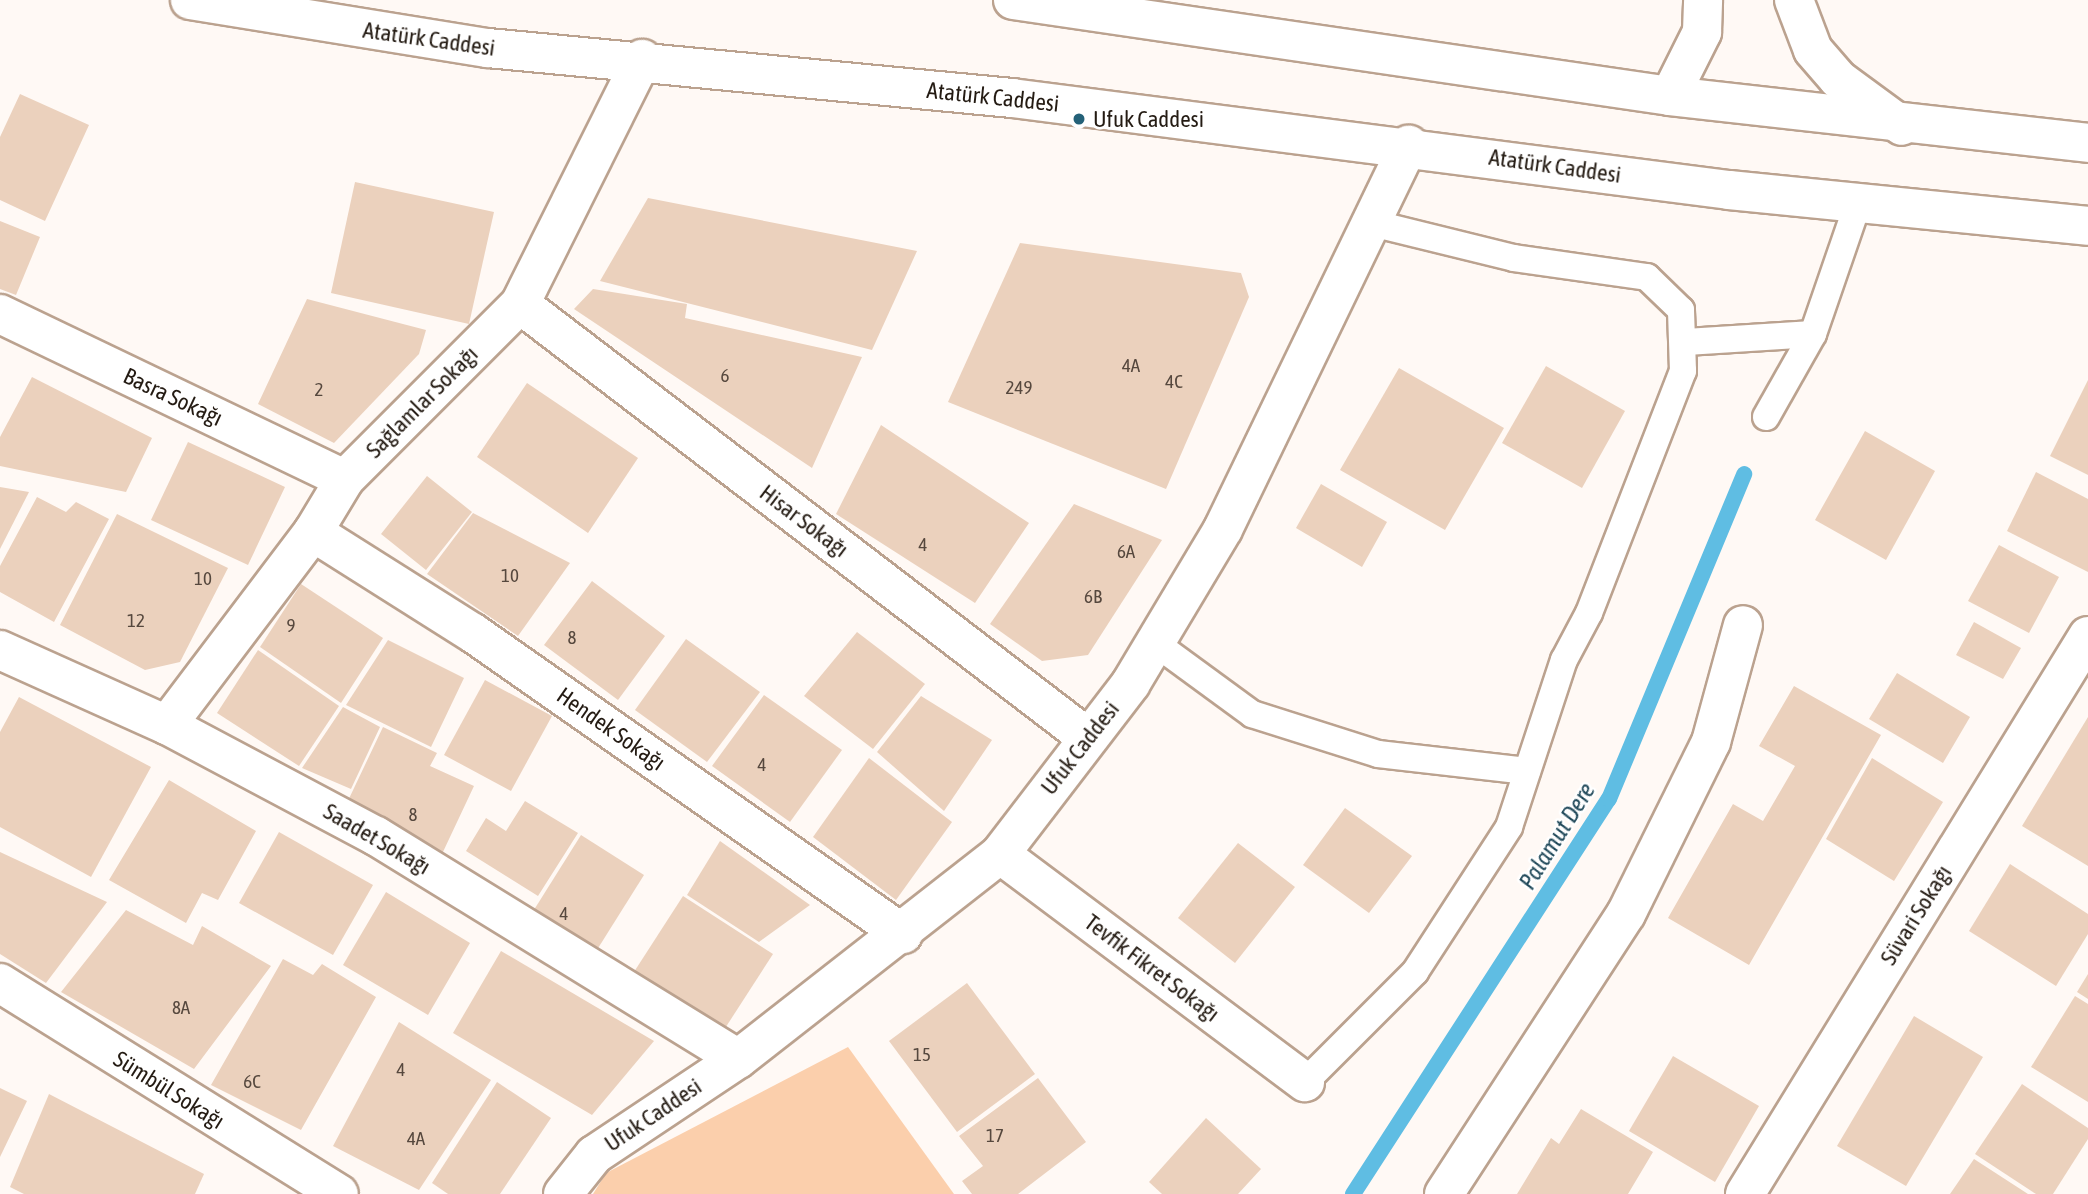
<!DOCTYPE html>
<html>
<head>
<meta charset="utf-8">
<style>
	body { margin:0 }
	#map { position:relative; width:2088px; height:1194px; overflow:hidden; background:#fff9f5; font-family:"Asap Condensed",sans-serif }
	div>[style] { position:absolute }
	.green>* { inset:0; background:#fbcfac }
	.stream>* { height:16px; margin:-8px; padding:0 8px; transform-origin:8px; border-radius:8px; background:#5fbde3 }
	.building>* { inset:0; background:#ebd1bd }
	.roads { filter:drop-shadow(2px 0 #bba28f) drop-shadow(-2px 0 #bba28f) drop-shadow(0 2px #bba28f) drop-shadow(0 -2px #bba28f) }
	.service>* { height:26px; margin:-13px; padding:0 13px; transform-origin:13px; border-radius:13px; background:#fff }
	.minor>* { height:38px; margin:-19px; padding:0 19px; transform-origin:19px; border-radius:19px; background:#fff }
	.tertiary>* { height:38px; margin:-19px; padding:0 19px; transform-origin:19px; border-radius:19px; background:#fff }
	.secondary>* { height:38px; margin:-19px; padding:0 19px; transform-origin:19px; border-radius:19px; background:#fff }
	.primary>* { height:38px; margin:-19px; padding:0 19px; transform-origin:19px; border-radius:19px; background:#fff }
	.dots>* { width:19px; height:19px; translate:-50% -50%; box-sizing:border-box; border:4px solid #fff; border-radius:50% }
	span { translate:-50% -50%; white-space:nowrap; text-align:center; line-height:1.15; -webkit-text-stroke:5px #fff; paint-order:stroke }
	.number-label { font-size:19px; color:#56483e }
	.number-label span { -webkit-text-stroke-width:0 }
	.street-label { font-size:23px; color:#241b13 }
	.poi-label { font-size:23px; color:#241b13 }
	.left { translate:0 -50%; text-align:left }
	.water-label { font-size:24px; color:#1e4758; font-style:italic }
</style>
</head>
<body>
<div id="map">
	<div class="green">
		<i style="clip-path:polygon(848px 1047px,954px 1194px,593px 1194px,606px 1173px)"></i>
	</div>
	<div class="stream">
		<i style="left:1353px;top:1194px;width:471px;rotate:-57.1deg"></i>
		<i style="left:1609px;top:799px;width:352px;rotate:-67.4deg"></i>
	</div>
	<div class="building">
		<i style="clip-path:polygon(20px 94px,89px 125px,45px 221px,0 200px,0 137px)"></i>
		<i style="clip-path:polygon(355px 182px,494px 212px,469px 324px,331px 293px)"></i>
		<i style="clip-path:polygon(648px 198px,917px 251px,872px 350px,600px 281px)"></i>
		<i style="clip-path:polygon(0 221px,40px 237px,16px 295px,0 289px)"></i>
		<i style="clip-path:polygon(1020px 243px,1241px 273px,1249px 297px,1166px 489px,948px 402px)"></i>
		<i style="clip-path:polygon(593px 289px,687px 304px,685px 318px,862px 357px,812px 468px,574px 309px)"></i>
		<i style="clip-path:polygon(307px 299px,426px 330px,419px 354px,334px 443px,258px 404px)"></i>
		<i style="clip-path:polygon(1546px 366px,1625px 411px,1582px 488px,1502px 443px)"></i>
		<i style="clip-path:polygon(1399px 368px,1504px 428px,1445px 530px,1340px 470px)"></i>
		<i style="clip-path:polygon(32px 377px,152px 438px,126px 492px,0 466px,0 437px)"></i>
		<i style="clip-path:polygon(2088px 380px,2088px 475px,2050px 456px)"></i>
		<i style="clip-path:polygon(527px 383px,638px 458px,588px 533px,477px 457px)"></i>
		<i style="clip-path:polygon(881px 425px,1029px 523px,975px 603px,836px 514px)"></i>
		<i style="clip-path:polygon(1865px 431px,1935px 471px,1886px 560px,1815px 520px)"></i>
		<i style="clip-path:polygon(188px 442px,285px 487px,248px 565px,151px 520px)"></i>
		<i style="clip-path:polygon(2036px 472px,2088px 499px,2088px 572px,2007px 531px)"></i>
		<i style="clip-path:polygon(427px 476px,472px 512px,426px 570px,381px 534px)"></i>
		<i style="clip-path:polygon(1321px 484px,1387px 522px,1362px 567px,1296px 528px)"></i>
		<i style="clip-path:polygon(0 487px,29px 492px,0 549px)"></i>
		<i style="clip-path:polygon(37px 497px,66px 512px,76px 502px,109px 519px,54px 622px,0 592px,0 566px)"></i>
		<i style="clip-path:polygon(1074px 504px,1162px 540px,1088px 655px,1042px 661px,990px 624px)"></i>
		<i style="clip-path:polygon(473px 513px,570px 563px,518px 636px,427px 574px)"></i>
		<i style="clip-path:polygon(117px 514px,228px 568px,180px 662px,145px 670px,60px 625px)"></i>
		<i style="clip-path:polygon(1999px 545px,2059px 577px,2029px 633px,1968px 601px)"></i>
		<i style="clip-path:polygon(592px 581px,665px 636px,618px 700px,544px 645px)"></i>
		<i style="clip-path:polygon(301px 584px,383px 638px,341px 703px,260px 647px)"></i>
		<i style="clip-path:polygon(1974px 622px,2021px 648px,2003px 679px,1956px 655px)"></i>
		<i style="clip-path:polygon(857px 632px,925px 684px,873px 749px,804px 696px)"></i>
		<i style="clip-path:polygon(686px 639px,760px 692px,707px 762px,635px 710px)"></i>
		<i style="clip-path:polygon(388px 640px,464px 678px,431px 747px,346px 705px)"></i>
		<i style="clip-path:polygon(258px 650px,339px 706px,299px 766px,217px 713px)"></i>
		<i style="clip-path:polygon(1897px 673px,1970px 717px,1943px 763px,1869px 719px)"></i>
		<i style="clip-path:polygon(485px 680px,552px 716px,511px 791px,444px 755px)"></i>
		<i style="clip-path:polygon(1794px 686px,1881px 735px,1749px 965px,1668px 918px,1733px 804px,1763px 821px,1795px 766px,1759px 746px)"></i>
		<i style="clip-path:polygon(764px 695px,842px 750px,790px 822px,712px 766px)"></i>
		<i style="clip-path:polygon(921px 696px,992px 740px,944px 811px,877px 752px)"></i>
		<i style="clip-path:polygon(19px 697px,151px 767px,91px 877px,0 827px,0 732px)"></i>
		<i style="clip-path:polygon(343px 707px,380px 727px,351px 789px,302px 768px)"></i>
		<i style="clip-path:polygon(2088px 717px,2088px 866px,2022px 826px)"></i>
		<i style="clip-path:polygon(383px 727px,437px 753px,430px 766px,474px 786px,442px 854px,345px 807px)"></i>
		<i style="clip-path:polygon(869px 758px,952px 822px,896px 900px,813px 837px)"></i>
		<i style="clip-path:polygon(1872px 758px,1943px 802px,1894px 881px,1826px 839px)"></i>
		<i style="clip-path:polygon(169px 780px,256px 831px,218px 900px,202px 893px,186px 923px,109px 880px)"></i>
		<i style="clip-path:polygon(525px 801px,578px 833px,538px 896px,466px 851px,486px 818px,506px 831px)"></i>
		<i style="clip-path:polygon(1345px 808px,1412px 856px,1369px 913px,1303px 865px)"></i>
		<i style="clip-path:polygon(279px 832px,373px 885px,333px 955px,239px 903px)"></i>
		<i style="clip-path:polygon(581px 835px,644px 875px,595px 953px,532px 913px)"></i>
		<i style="clip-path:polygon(720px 841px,810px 905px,759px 942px,687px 895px)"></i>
		<i style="clip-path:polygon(1238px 843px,1295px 887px,1235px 963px,1178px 918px)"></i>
		<i style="clip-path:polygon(0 852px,107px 902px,46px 983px,0 954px)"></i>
		<i style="clip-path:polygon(2010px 864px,2088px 914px,2088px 934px,2056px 986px,1969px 931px)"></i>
		<i style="clip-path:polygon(386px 892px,470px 943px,428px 1015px,343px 965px)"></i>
		<i style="clip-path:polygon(683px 896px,773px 954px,722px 1033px,632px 975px)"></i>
		<i style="clip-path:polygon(126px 910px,193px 945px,202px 926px,271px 966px,194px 1069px,61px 992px)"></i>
		<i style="clip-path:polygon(501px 951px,654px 1041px,592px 1115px,453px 1033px)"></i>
		<i style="clip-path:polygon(283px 959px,313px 975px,322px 964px,376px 997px,301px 1130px,211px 1085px)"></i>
		<i style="clip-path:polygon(2088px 974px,2088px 999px,2077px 992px)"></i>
		<i style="clip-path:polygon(967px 983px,1035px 1074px,957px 1132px,889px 1041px)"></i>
		<i style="clip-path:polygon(2075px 996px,2088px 1004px,2088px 1102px,2031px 1067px)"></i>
		<i style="clip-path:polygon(1914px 1016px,1983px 1057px,1906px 1186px,1837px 1146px)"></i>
		<i style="clip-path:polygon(399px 1022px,491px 1080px,419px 1190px,333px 1146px)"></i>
		<i style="clip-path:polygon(1673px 1056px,1759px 1106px,1715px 1182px,1629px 1131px)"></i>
		<i style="clip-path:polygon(1038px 1078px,1086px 1142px,1018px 1194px,972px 1194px,962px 1181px,983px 1166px,959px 1136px)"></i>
		<i style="clip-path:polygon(497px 1082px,551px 1118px,500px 1194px,448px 1194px,432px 1183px)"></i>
		<i style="clip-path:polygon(2022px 1084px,2088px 1128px,2088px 1139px,2053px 1194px,2036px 1194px,1975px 1154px)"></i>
		<i style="clip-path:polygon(0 1088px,27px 1101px,0 1157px)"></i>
		<i style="clip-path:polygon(49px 1094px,204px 1174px,195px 1194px,24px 1194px,10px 1187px)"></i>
		<i style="clip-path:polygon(1581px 1109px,1653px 1152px,1628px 1194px,1517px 1194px,1551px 1138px,1559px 1144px)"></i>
		<i style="clip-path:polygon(1206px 1118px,1261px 1169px,1238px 1194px,1162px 1194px,1149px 1182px)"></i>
		<i style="clip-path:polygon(1974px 1159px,2028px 1194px,1950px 1194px)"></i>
	</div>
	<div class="roads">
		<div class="service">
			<i style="left:1686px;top:342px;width:127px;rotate:-3.6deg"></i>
			<i style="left:1766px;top:417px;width:95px;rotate:-60.5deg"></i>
			<i style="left:1813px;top:334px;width:139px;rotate:-71deg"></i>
			<i style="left:1155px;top:643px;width:120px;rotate:36.2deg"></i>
			<i style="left:1252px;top:714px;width:132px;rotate:17.6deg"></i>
			<i style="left:1378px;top:754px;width:150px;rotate:6.5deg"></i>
			<i style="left:1305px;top:1082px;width:156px;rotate:-45deg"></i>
			<i style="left:1415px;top:972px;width:173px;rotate:-57deg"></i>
			<i style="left:1509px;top:827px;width:176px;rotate:-71.8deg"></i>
			<i style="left:1564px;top:660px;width:53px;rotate:-62deg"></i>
			<i style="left:1589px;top:613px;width:260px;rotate:-68.8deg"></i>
			<i style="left:1683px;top:371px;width:61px;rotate:-91.9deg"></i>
			<i style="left:1681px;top:310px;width:47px;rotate:-135.9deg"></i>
			<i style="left:1647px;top:277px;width:134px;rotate:-171.9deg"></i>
			<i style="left:1514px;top:258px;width:146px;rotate:-166.2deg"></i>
		</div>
		<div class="minor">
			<i style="left:520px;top:304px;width:715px;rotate:37.38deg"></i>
			<i style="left:0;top:314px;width:382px;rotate:25.6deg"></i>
			<i style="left:313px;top:532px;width:189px;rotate:32.3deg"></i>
			<i style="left:473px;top:633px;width:525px;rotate:34.99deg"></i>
			<i style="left:0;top:650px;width:183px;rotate:24.2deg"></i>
			<i style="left:167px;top:725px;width:237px;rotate:28deg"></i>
			<i style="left:376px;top:836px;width:425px;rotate:31.6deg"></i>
			<i style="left:167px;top:725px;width:242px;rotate:-52.9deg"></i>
			<i style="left:313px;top:532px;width:62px;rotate:-58.9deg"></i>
			<i style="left:345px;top:479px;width:247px;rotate:-45deg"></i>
			<i style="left:520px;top:304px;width:274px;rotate:-63.5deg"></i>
			<i style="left:1000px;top:854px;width:381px;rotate:36.8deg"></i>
			<i style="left:0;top:983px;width:399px;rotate:31.9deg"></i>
			<i style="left:1444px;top:1194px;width:334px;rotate:-57deg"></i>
			<i style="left:1626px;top:914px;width:192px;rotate:-63.7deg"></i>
			<i style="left:1711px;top:742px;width:121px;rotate:-74.7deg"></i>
			<i style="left:1745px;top:1194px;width:655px;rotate:-58.42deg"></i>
		</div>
		<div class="tertiary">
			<i style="left:563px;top:1194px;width:50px;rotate:-51.5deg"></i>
			<i style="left:594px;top:1155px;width:173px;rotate:-33.7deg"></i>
			<i style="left:738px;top:1059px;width:333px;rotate:-38deg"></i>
			<i style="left:1000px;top:854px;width:215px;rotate:-52.5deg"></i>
			<i style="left:1131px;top:683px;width:179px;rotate:-59.1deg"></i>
			<i style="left:1223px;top:529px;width:427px;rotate:-64.2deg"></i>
		</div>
		<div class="secondary">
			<i style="left:1794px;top:0;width:53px;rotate:69.2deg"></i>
			<i style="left:1813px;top:50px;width:38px;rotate:49deg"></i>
			<i style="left:1838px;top:79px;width:79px;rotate:36.3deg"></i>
			<i style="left:1670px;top:96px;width:72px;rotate:-63.4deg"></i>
			<i style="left:1702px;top:32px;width:32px;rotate:-88deg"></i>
		</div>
		<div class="primary">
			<i style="left:190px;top:0;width:302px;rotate:9.2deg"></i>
			<i style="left:488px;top:48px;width:526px;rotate:5.45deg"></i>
			<i style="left:1012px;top:98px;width:723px;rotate:7.31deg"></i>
			<i style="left:1729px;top:190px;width:361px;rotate:5.7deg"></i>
			<i style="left:1013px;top:0;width:664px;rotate:8.31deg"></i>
			<i style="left:1670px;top:96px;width:421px;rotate:6.4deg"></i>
		</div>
	</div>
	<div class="dots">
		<i style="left:1079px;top:119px;background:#246178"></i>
	</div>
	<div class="number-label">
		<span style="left:1131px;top:366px">4A</span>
		<span style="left:725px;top:376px">6</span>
		<span style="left:1174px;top:382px">4C</span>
		<span style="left:1019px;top:388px">249</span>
		<span style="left:319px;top:390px">2</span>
		<span style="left:923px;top:545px">4</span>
		<span style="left:1126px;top:552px">6A</span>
		<span style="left:510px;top:576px">10</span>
		<span style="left:203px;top:579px">10</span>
		<span style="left:1093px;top:597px">6B</span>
		<span style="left:136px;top:621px">12</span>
		<span style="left:291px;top:626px">9</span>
		<span style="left:572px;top:638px">8</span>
		<span style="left:762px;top:765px">4</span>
		<span style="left:413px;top:815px">8</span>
		<span style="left:564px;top:914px">4</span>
		<span style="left:181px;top:1008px">8A</span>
		<span style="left:922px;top:1055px">15</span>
		<span style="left:401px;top:1070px">4</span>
		<span style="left:252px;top:1082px">6C</span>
		<span style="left:995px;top:1136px">17</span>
		<span style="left:416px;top:1139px">4A</span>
	</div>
	<div class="street-label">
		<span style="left:429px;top:39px;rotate:8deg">Atatürk Caddesi</span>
		<span style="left:993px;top:97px;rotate:6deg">Atatürk Caddesi</span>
		<span style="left:1555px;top:166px;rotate:8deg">Atatürk Caddesi</span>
		<span style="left:173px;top:397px;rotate:25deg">Basra Sokağı</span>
		<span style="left:422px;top:402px;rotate:-45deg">Sağlamlar Sokağı</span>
		<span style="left:804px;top:521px;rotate:37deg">Hisar Sokağı</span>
		<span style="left:611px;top:729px;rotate:35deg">Hendek Sokağı</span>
		<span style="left:1080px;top:748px;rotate:-52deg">Ufuk Caddesi</span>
		<span style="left:377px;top:839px;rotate:30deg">Saadet Sokağı</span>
		<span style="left:1916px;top:915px;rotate:-58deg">Süvari Sokağı</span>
		<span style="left:1152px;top:968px;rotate:37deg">Tevfik Fikret Sokağı</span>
		<span style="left:169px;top:1090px;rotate:32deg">Sümbül Sokağı</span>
		<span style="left:653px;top:1115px;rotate:-34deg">Ufuk Caddesi</span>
	</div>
	<div class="poi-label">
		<span class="left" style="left:1093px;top:119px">Ufuk Caddesi</span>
	</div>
	<div class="water-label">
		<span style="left:1557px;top:836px;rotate:-58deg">Palamut Dere</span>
	</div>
</div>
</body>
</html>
